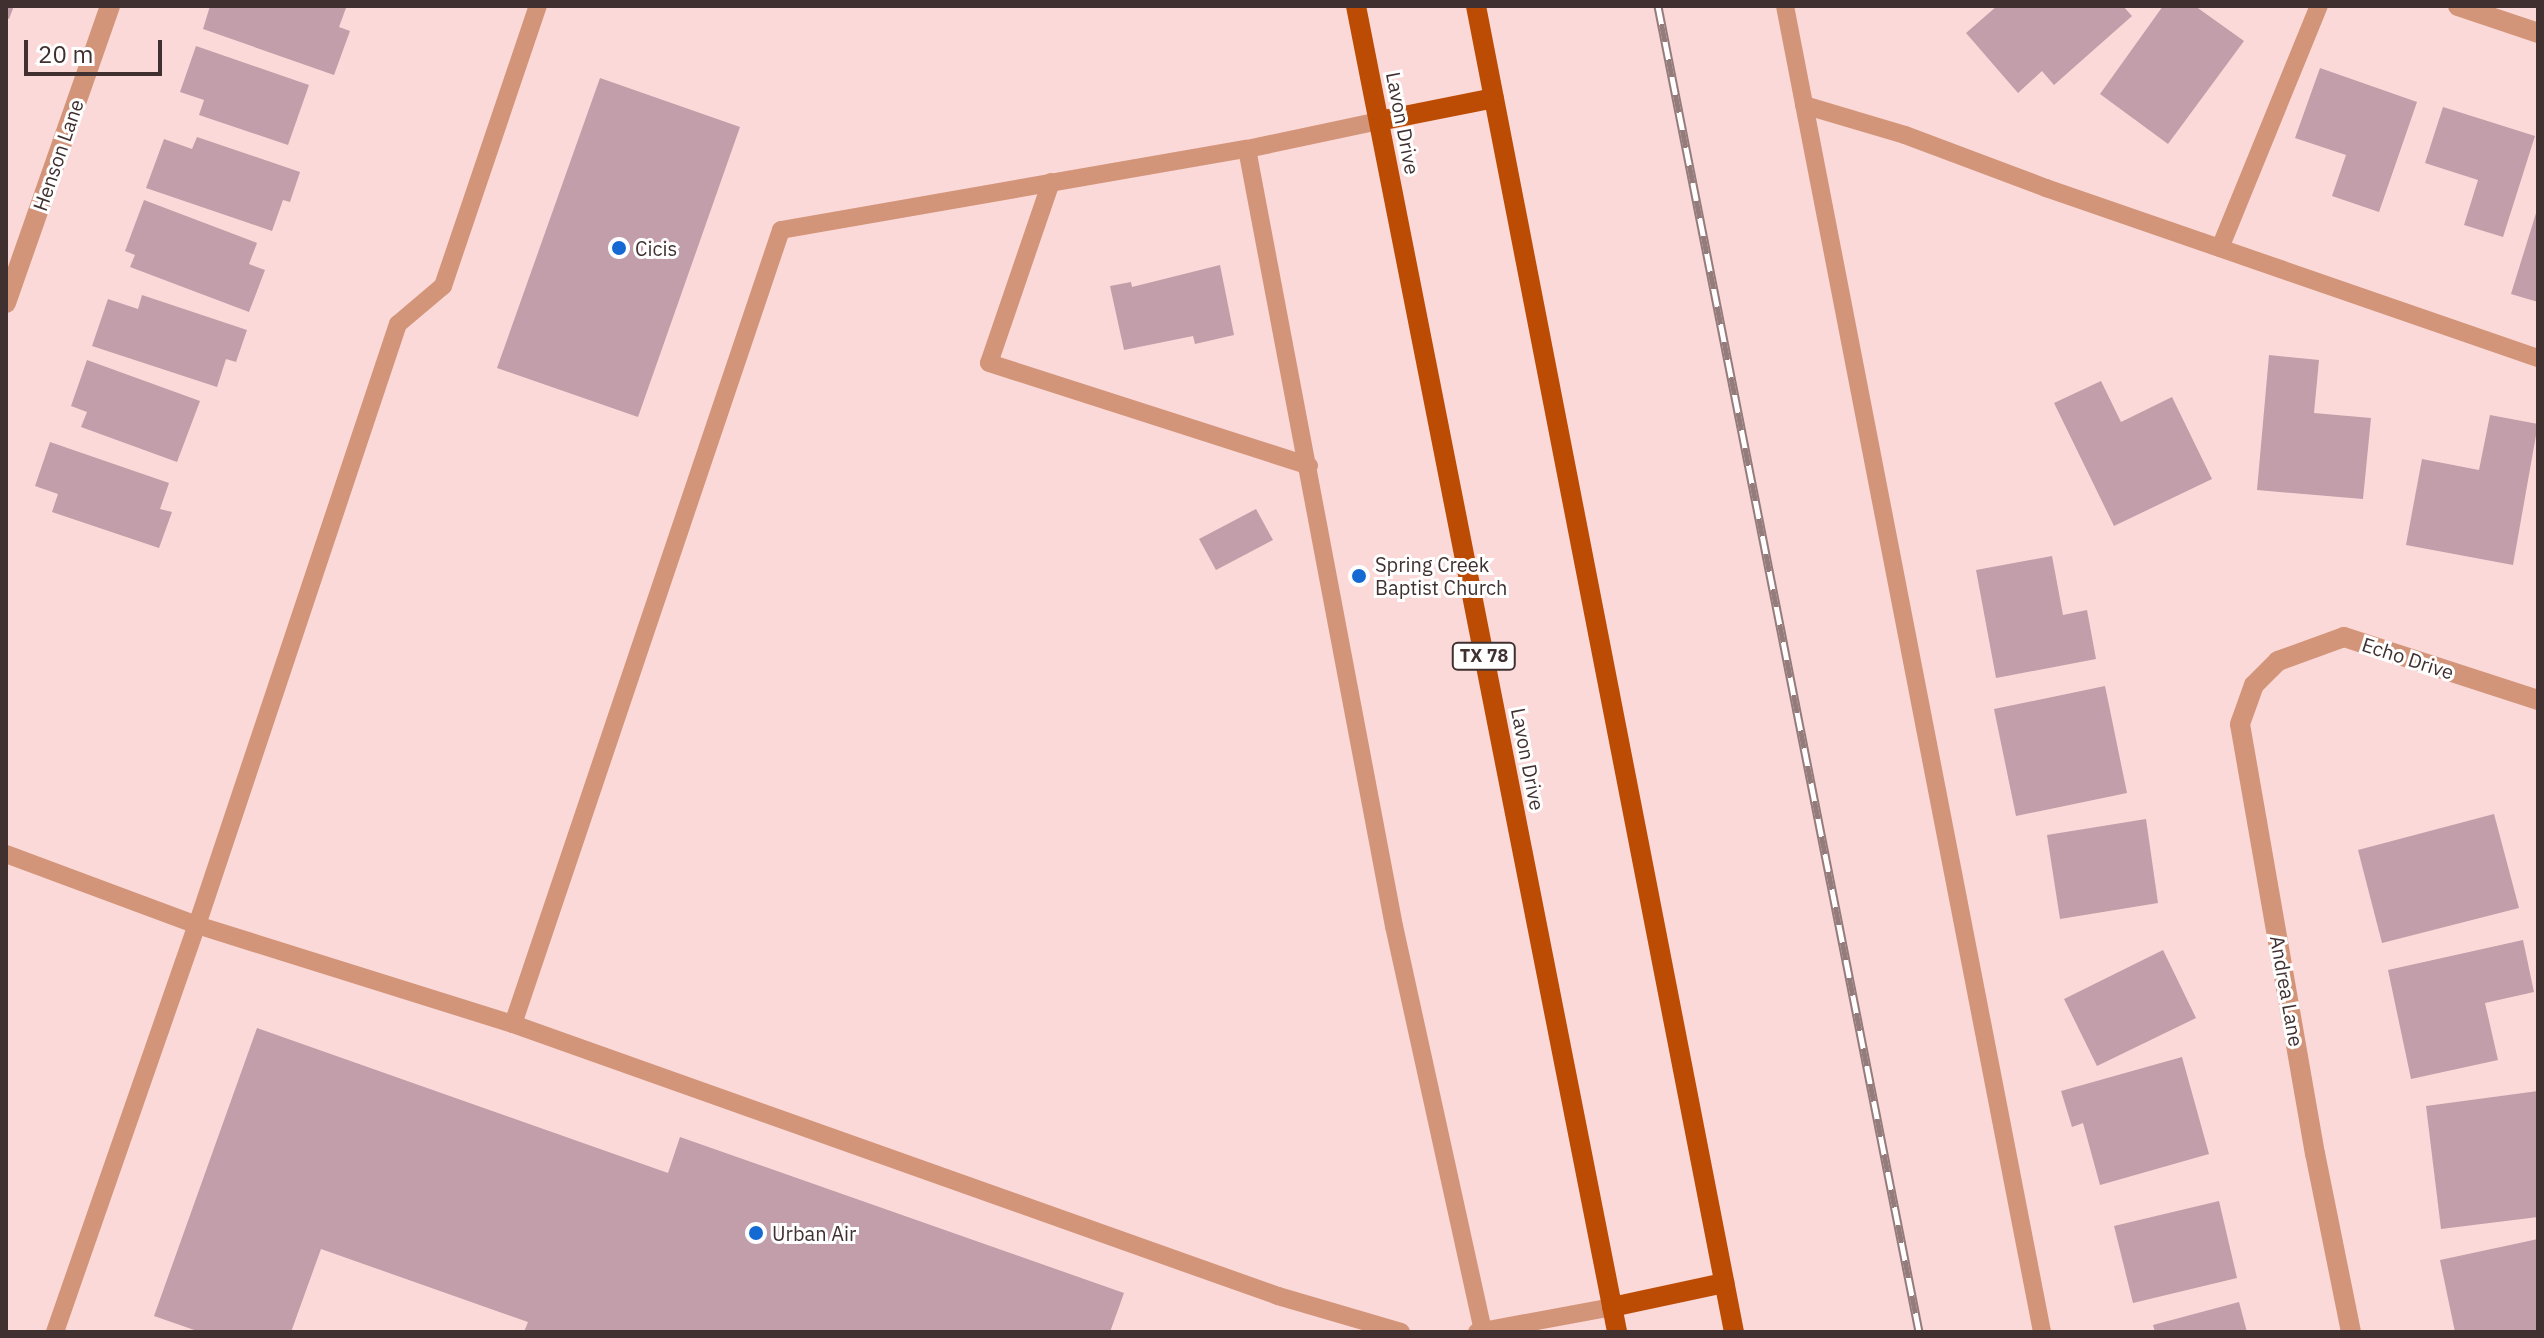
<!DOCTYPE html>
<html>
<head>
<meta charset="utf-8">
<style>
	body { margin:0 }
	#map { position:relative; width:2544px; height:1338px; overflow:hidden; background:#fbd9d8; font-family:"IBM Plex Sans",sans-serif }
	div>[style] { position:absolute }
	.building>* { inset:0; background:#c29daa }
	.service>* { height:18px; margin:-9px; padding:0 9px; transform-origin:9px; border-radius:9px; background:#d3957a }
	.minor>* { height:20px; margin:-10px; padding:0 10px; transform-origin:10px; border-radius:10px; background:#d3957a }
	.primary>* { height:20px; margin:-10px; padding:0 10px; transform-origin:10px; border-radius:10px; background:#bc4c04 }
	.rail>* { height:9px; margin-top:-4.5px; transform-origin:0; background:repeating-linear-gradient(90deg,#fff 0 18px,#947c7c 0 36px); box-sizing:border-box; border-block:2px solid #947c7c }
	.dots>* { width:22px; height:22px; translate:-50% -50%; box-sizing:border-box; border:4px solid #fff; border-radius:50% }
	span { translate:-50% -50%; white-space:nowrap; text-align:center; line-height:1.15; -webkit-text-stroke:6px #fff; paint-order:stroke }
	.shield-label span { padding:2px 6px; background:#fff; border:2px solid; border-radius:6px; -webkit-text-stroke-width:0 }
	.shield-label { font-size:18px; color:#403030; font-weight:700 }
	.street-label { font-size:20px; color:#403030 }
	.poi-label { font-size:20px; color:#403030 }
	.left { translate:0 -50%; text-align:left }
	.frame { position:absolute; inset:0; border:8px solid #403030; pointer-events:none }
	.scale { position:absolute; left:24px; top:40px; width:138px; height:36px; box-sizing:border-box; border:4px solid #403030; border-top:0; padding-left:10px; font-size:24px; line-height:28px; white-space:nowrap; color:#403030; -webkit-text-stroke:6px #fff; paint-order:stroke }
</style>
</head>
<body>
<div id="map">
	<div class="building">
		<i style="clip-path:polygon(6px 6px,14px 6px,9px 19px,6px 18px)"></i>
		<i style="clip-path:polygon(210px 6px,341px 6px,346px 8px,339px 27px,350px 31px,334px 75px,203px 29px)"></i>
		<i style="clip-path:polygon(1997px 6px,2123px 6px,2132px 16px,2054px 85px,2042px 71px,2018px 93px,1966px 33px)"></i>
		<i style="clip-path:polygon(2163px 6px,2195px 6px,2244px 41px,2168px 144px,2100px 94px)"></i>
		<i style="clip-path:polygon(196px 46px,309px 85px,288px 145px,199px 115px,204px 100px,180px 92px)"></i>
		<i style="clip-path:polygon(2320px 68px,2417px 102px,2379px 212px,2332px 196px,2346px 155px,2295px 138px)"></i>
		<i style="clip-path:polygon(600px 78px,740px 127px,638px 417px,497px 368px)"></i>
		<i style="clip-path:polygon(2443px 107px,2535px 136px,2503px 237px,2464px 225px,2478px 180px,2425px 163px)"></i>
		<i style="clip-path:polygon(197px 137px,300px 172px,290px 202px,283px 200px,272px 231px,146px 188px,164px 139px,192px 149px)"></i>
		<i style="clip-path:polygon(144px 200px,257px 243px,249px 264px,265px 270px,249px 312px,130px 267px,135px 255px,125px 251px)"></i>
		<i style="clip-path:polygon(2537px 210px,2538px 210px,2538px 302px,2511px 294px)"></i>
		<i style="clip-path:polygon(1220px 265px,1234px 335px,1195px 344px,1193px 336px,1124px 350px,1110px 286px,1131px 282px,1132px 287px)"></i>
		<i style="clip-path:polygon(142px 295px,247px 330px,236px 362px,226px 359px,217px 387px,92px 346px,108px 299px,138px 309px)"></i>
		<i style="clip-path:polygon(2269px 355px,2319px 360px,2314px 413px,2371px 418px,2363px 499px,2257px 490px)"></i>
		<i style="clip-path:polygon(87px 360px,200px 401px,177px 462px,81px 427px,87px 412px,71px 406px)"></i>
		<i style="clip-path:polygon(2101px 381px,2121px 422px,2172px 397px,2212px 479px,2114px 526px,2054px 403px)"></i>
		<i style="clip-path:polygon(2490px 415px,2538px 424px,2513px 565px,2406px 545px,2422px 459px,2479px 470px)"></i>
		<i style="clip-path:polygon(50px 442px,169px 483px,160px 509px,172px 512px,159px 548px,52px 512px,58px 494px,35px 486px)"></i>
		<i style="clip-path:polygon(1256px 509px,1273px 540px,1216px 570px,1199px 539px)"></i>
		<i style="clip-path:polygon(2052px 556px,2063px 615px,2087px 610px,2096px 659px,1996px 678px,1976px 570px)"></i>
		<i style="clip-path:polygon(2105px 686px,2127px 793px,2016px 816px,1994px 709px)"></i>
		<i style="clip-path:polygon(2494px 814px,2519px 908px,2382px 943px,2358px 850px)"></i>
		<i style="clip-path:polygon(2146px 819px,2158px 903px,2060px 919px,2047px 835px)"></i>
		<i style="clip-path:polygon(2523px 940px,2534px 992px,2485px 1003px,2498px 1060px,2411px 1079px,2388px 970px)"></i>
		<i style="clip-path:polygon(2163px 950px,2196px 1018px,2097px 1066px,2064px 999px)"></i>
		<i style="clip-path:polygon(257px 1028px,668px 1173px,680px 1137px,1124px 1293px,1110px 1332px,524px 1332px,528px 1322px,321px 1249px,291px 1332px,200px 1332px,154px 1316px)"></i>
		<i style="clip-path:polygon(2182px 1057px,2209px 1154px,2100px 1185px,2083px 1123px,2072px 1127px,2061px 1091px)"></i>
		<i style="clip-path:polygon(2538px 1091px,2538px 1217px,2441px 1229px,2426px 1106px)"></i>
		<i style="clip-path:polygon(2219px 1201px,2237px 1278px,2133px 1303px,2114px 1226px)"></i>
		<i style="clip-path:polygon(2538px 1239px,2538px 1332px,2455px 1332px,2440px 1260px)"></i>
		<i style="clip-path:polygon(2239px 1302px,2247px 1332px,2155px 1332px,2153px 1325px)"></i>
	</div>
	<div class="service">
		<i style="left:1785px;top:6px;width:1351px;rotate:79.03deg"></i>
		<i style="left:1804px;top:105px;width:105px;rotate:16.5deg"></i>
		<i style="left:1905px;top:135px;width:151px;rotate:20.6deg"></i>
		<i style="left:2046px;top:188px;width:521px;rotate:19.06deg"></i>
		<i style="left:1379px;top:121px;width:135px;rotate:168deg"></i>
		<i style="left:1247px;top:149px;width:791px;rotate:79.29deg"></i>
		<i style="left:1394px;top:926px;width:416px;rotate:77.6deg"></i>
		<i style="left:1051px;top:182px;width:191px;rotate:108.9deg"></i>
		<i style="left:989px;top:363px;width:336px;rotate:17.8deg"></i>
		<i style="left:2220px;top:248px;width:261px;rotate:-67.8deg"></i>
		<i style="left:6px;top:854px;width:204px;rotate:20.4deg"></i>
		<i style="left:197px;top:925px;width:331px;rotate:17.4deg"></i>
		<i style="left:513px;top:1024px;width:812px;rotate:19.57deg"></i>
		<i style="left:1278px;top:1296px;width:128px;rotate:16.3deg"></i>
		<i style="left:513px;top:1024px;width:838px;rotate:-71.35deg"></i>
		<i style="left:781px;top:230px;width:473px;rotate:-9.9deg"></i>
		<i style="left:55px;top:1332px;width:431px;rotate:-70.8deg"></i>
		<i style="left:197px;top:925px;width:634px;rotate:-71.51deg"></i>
		<i style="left:398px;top:324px;width:59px;rotate:-40.2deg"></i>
		<i style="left:443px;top:286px;width:296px;rotate:-71.3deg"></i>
		<i style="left:1477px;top:1332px;width:137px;rotate:-10.5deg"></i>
	</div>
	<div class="minor">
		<i style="left:2458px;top:6px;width:84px;rotate:18.6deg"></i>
		<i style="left:6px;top:303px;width:315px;rotate:-70.7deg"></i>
		<i style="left:2351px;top:1332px;width:182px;rotate:-101.4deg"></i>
		<i style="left:2315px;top:1154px;width:436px;rotate:-99.9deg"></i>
		<i style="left:2240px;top:724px;width:41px;rotate:-70.3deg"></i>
		<i style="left:2254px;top:685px;width:34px;rotate:-45deg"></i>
		<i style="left:2278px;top:661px;width:70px;rotate:-20deg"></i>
		<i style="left:2344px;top:637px;width:204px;rotate:18deg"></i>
	</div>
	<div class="primary">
		<i style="left:1356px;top:6px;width:1351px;rotate:78.86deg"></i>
		<i style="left:1476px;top:6px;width:1351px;rotate:78.99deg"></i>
		<i style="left:1379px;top:121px;width:117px;rotate:-11.3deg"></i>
		<i style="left:1612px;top:1307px;width:115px;rotate:-12.1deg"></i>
	</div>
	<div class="rail">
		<i style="left:1658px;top:6px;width:1351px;rotate:78.86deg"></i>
	</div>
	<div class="dots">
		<i style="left:619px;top:248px;background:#1569d3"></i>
		<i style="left:1359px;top:576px;background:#1569d3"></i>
		<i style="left:756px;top:1233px;background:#1569d3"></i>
	</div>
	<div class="shield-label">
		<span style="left:1484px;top:656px">TX 78</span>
	</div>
	<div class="street-label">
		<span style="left:1403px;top:123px;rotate:79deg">Lavon Drive</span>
		<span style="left:58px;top:155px;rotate:-71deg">Henson Lane</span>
		<span style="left:2408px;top:658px;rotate:18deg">Echo Drive</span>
		<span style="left:1528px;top:759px;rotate:79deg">Lavon Drive</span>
		<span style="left:2287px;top:991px;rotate:80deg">Andrea Lane</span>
	</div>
	<div class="poi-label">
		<span class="left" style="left:635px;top:248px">Cicis</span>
		<span class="left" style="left:1375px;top:576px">Spring Creek<br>Baptist Church</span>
		<span class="left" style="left:772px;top:1233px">Urban Air</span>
	</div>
	<div class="frame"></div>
	<div class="scale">20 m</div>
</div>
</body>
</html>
